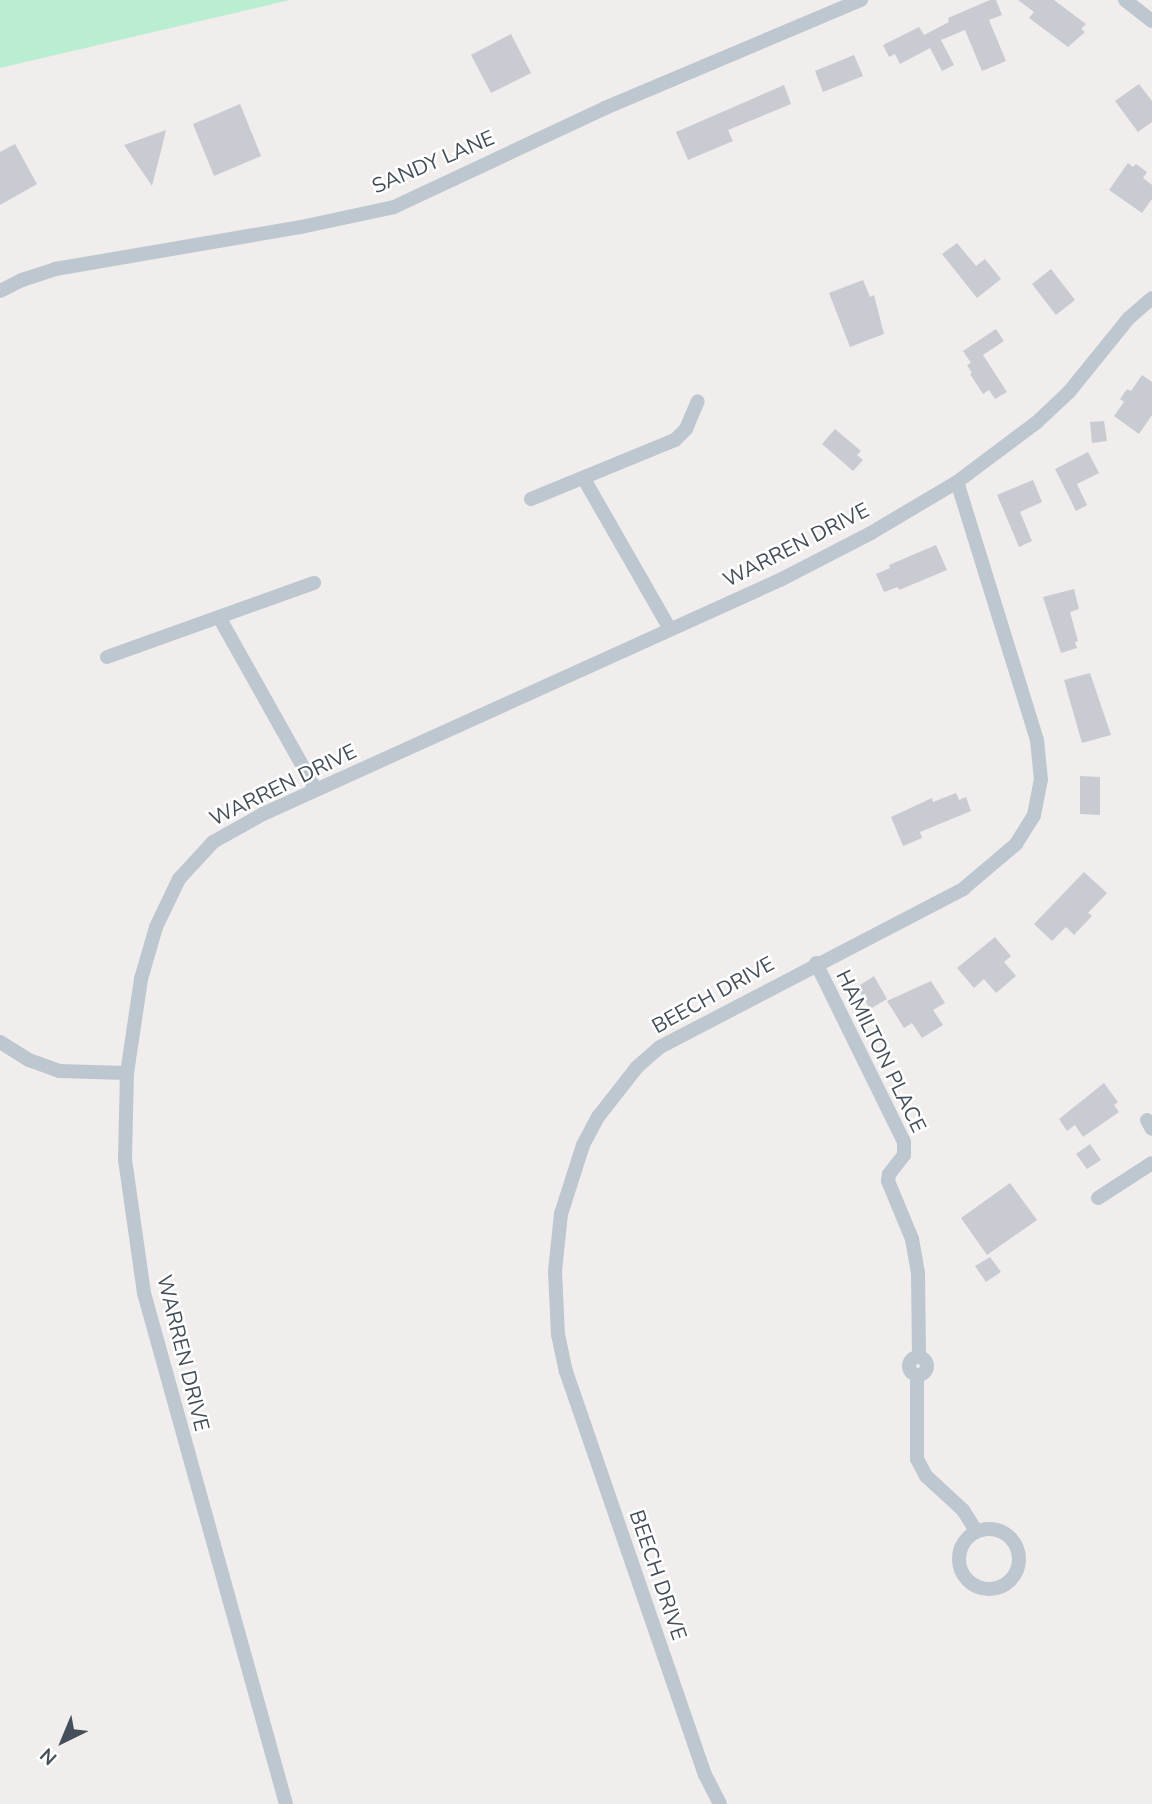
<!DOCTYPE html>
<html>
<head>
<meta charset="utf-8">
<style>
	body { margin:0 }
	#map { position:relative; width:1152px; height:1804px; overflow:hidden; background:#f0edec; font-family:"Nunito Sans",sans-serif }
	div>[style] { position:absolute }
	.green>* { inset:0; background:#baeed0 }
	.building>* { inset:0; background:#c9cbd3 }
	.minor>* { height:14px; margin:-7px; padding:0 7px; transform-origin:7px; border-radius:7px; background:#bdc7cf }
	.minor>.ring { margin:-7px; padding:0; box-sizing:content-box; background:none; border:14px solid #bdc7cf; border-radius:50% }
	span { translate:-50% -50%; white-space:nowrap; text-align:center; line-height:1.15; -webkit-text-stroke:5px #fff; paint-order:stroke }
	.street-label { font-size:21px; color:#454f5a }
	.north { position:absolute; left:28px; top:1706px; width:70px; height:70px; -webkit-text-stroke:5px #fff; paint-order:stroke; rotate:223deg; font-size:19px; font-weight:700; line-height:28px; text-align:center; color:#454f5a }
	.north::after { content:''; display:block; margin:auto; width:24px; height:32px; background:#454f5a; clip-path:polygon(50% 0,100% 100%,50% 72%,0 100%) }
</style>
</head>
<body>
<div id="map">
	<div class="green">
		<i style="clip-path:polygon(0 0,290px 0,0 68px)"></i>
	</div>
	<div class="building">
		<i style="clip-path:polygon(990px 0,996px 0,1002px 15px,989px 20px,1006px 61px,982px 71px,965px 30px,941px 40px,954px 65px,942px 71px,930px 48px,900px 64px,895px 54px,889px 57px,883px 45px,919px 27px,924px 35px,949px 22px,948px 18px)"></i>
		<i style="clip-path:polygon(1018px 0,1054px 0,1086px 24px,1081px 29px,1085px 32px,1068px 47px,1029px 18px,1034px 12px)"></i>
		<i style="clip-path:polygon(511px 34px,531px 73px,491px 93px,471px 55px)"></i>
		<i style="clip-path:polygon(854px 55px,863px 76px,823px 92px,815px 71px)"></i>
		<i style="clip-path:polygon(1139px 84px,1152px 101px,1152px 122px,1138px 132px,1115px 101px)"></i>
		<i style="clip-path:polygon(784px 85px,791px 104px,728px 130px,733px 141px,688px 160px,676px 132px)"></i>
		<i style="clip-path:polygon(240px 104px,261px 156px,214px 176px,193px 124px)"></i>
		<i style="clip-path:polygon(166px 130px,162px 147px,152px 186px,124px 145px)"></i>
		<i style="clip-path:polygon(15px 144px,37px 184px,0 205px,0 152px)"></i>
		<i style="clip-path:polygon(1128px 163px,1133px 167px,1136px 164px,1147px 172px,1143px 178px,1152px 185px,1152px 199px,1142px 213px,1109px 190px)"></i>
		<i style="clip-path:polygon(957px 243px,976px 266px,985px 259px,1001px 279px,977px 298px,942px 254px)"></i>
		<i style="clip-path:polygon(1051px 269px,1075px 300px,1056px 315px,1032px 284px)"></i>
		<i style="clip-path:polygon(863px 280px,870px 297px,874px 295px,884px 334px,850px 347px,829px 293px)"></i>
		<i style="clip-path:polygon(996px 329px,1004px 341px,983px 355px,1007px 392px,995px 399px,989px 390px,983px 394px,970px 374px,972px 373px,967px 365px,971px 363px,963px 351px)"></i>
		<i style="clip-path:polygon(1142px 375px,1152px 382px,1152px 415px,1139px 434px,1114px 416px,1124px 402px,1120px 399px,1127px 389px,1131px 391px)"></i>
		<i style="clip-path:polygon(1104px 421px,1107px 441px,1092px 443px,1090px 422px)"></i>
		<i style="clip-path:polygon(835px 429px,861px 451px,857px 455px,863px 460px,853px 471px,822px 444px)"></i>
		<i style="clip-path:polygon(1088px 452px,1099px 473px,1077px 484px,1087px 505px,1076px 511px,1055px 469px)"></i>
		<i style="clip-path:polygon(1033px 480px,1042px 502px,1020px 512px,1032px 541px,1019px 547px,997px 495px)"></i>
		<i style="clip-path:polygon(936px 545px,947px 570px,899px 590px,898px 587px,884px 592px,876px 574px,890px 568px,889px 565px)"></i>
		<i style="clip-path:polygon(1074px 589px,1079px 609px,1070px 612px,1078px 641px,1075px 642px,1077px 648px,1061px 653px,1043px 597px)"></i>
		<i style="clip-path:polygon(1090px 673px,1111px 735px,1082px 743px,1064px 680px)"></i>
		<i style="clip-path:polygon(1080px 776px,1100px 777px,1100px 815px,1080px 814px)"></i>
		<i style="clip-path:polygon(956px 793px,959px 800px,966px 797px,971px 811px,920px 832px,922px 838px,903px 846px,891px 817px,932px 798px,933px 802px)"></i>
		<i style="clip-path:polygon(1084px 872px,1107px 893px,1088px 913px,1092px 916px,1074px 935px,1066px 927px,1052px 941px,1034px 924px)"></i>
		<i style="clip-path:polygon(995px 937px,1011px 956px,1004px 962px,1016px 976px,996px 993px,984px 979px,974px 988px,957px 968px)"></i>
		<i style="clip-path:polygon(874px 976px,887px 999px,870px 1009px,857px 987px)"></i>
		<i style="clip-path:polygon(931px 981px,945px 1003px,933px 1010px,943px 1025px,922px 1038px,912px 1023px,904px 1028px,887px 1001px)"></i>
		<i style="clip-path:polygon(1104px 1083px,1118px 1102px,1114px 1105px,1119px 1112px,1083px 1137px,1075px 1125px,1067px 1131px,1059px 1119px)"></i>
		<i style="clip-path:polygon(1090px 1144px,1101px 1160px,1087px 1169px,1076px 1154px)"></i>
		<i style="clip-path:polygon(1010px 1183px,1037px 1220px,987px 1255px,961px 1218px)"></i>
		<i style="clip-path:polygon(990px 1257px,1001px 1272px,986px 1282px,975px 1266px)"></i>
	</div>
	<div class="minor">
		<i style="left:1125px;top:0;width:34px;rotate:38deg"></i>
		<i style="left:0;top:291px;width:25px;rotate:-27deg"></i>
		<i style="left:22px;top:280px;width:35px;rotate:-18deg"></i>
		<i style="left:55px;top:269px;width:250px;rotate:-9.7deg"></i>
		<i style="left:301px;top:227px;width:95px;rotate:-12.1deg"></i>
		<i style="left:394px;top:207px;width:233px;rotate:-25.1deg"></i>
		<i style="left:605px;top:108px;width:278px;rotate:-22.9deg"></i>
		<i style="left:584px;top:479px;width:173px;rotate:60.2deg"></i>
		<i style="left:531px;top:499px;width:156px;rotate:-22.3deg"></i>
		<i style="left:675px;top:440px;width:16px;rotate:-45deg"></i>
		<i style="left:686px;top:429px;width:30px;rotate:-67deg"></i>
		<i style="left:219px;top:617px;width:198px;rotate:60.7deg"></i>
		<i style="left:107px;top:657px;width:220px;rotate:-19.7deg"></i>
		<i style="left:816px;top:963px;width:199px;rotate:63.8deg"></i>
		<i style="left:904px;top:1142px;width:13px;rotate:90deg"></i>
		<i style="left:904px;top:1155px;width:24px;rotate:128deg"></i>
		<i style="left:889px;top:1174px;width:7px;rotate:98deg"></i>
		<i style="left:888px;top:1181px;width:63px;rotate:67.5deg"></i>
		<i style="left:912px;top:1239px;width:35px;rotate:80deg"></i>
		<i style="left:918px;top:1273px;width:83px;rotate:89.3deg"></i>
		<i style="left:0;top:1042px;width:34px;rotate:32deg"></i>
		<i style="left:29px;top:1060px;width:32px;rotate:20deg"></i>
		<i style="left:59px;top:1071px;width:68px;rotate:1.7deg"></i>
		<i style="left:1147px;top:1120px;width:10px;rotate:61deg"></i>
		<i style="left:1098px;top:1198px;width:64px;rotate:-32.9deg"></i>
		<i class="ring" style="left:909px;top:1357px;width:4px;height:4px"></i>
		<i style="left:917px;top:1376px;width:83px;rotate:90deg"></i>
		<i style="left:917px;top:1459px;width:19px;rotate:62deg"></i>
		<i style="left:926px;top:1476px;width:50px;rotate:42.6deg"></i>
		<i style="left:963px;top:1510px;width:25px;rotate:58deg"></i>
		<i class="ring" style="left:959px;top:1529px;width:46px;height:46px"></i>
		<i style="left:286px;top:1804px;width:530px;rotate:-105.53deg"></i>
		<i style="left:144px;top:1293px;width:135px;rotate:-98.1deg"></i>
		<i style="left:125px;top:1159px;width:86px;rotate:-88.7deg"></i>
		<i style="left:127px;top:1073px;width:95px;rotate:-81.5deg"></i>
		<i style="left:141px;top:979px;width:54px;rotate:-73.9deg"></i>
		<i style="left:156px;top:927px;width:53px;rotate:-64.4deg"></i>
		<i style="left:179px;top:879px;width:50px;rotate:-47.4deg"></i>
		<i style="left:213px;top:842px;width:57px;rotate:-29.2deg"></i>
		<i style="left:263px;top:814px;width:567px;rotate:-24.35deg"></i>
		<i style="left:780px;top:580px;width:102px;rotate:-27.3deg"></i>
		<i style="left:871px;top:533px;width:100px;rotate:-30.7deg"></i>
		<i style="left:957px;top:482px;width:99px;rotate:-36.8deg"></i>
		<i style="left:1036px;top:423px;width:45px;rotate:-43.2deg"></i>
		<i style="left:1069px;top:392px;width:95px;rotate:-51deg"></i>
		<i style="left:1129px;top:318px;width:30px;rotate:-41deg"></i>
		<i style="left:720px;top:1804px;width:33px;rotate:-117deg"></i>
		<i style="left:705px;top:1775px;width:426px;rotate:-109deg"></i>
		<i style="left:566px;top:1372px;width:38px;rotate:-102deg"></i>
		<i style="left:558px;top:1335px;width:64px;rotate:-92.7deg"></i>
		<i style="left:555px;top:1271px;width:57px;rotate:-84deg"></i>
		<i style="left:561px;top:1214px;width:72px;rotate:-72.3deg"></i>
		<i style="left:583px;top:1145px;width:32px;rotate:-62deg"></i>
		<i style="left:598px;top:1117px;width:63px;rotate:-52deg"></i>
		<i style="left:637px;top:1067px;width:30px;rotate:-41deg"></i>
		<i style="left:660px;top:1047px;width:342px;rotate:-27.5deg"></i>
		<i style="left:963px;top:889px;width:70px;rotate:-40.3deg"></i>
		<i style="left:1016px;top:844px;width:34px;rotate:-58deg"></i>
		<i style="left:1034px;top:815px;width:36px;rotate:-79deg"></i>
		<i style="left:1041px;top:780px;width:40px;rotate:-95.7deg"></i>
		<i style="left:1037px;top:740px;width:270px;rotate:-107.2deg"></i>
	</div>
	<div class="street-label">
		<span style="left:433px;top:162px;rotate:-23deg">SANDY LANE</span>
		<span style="left:796px;top:545px;rotate:-27deg">WARREN DRIVE</span>
		<span style="left:283px;top:785px;rotate:-26deg">WARREN DRIVE</span>
		<span style="left:713px;top:995px;rotate:-29deg">BEECH DRIVE</span>
		<span style="left:881px;top:1051px;rotate:64deg">HAMILTON PLACE</span>
		<span style="left:183px;top:1353px;rotate:76deg">WARREN DRIVE</span>
		<span style="left:658px;top:1575px;rotate:71deg">BEECH DRIVE</span>
	</div>
	<div class="north">N</div>
</div>
</body>
</html>
